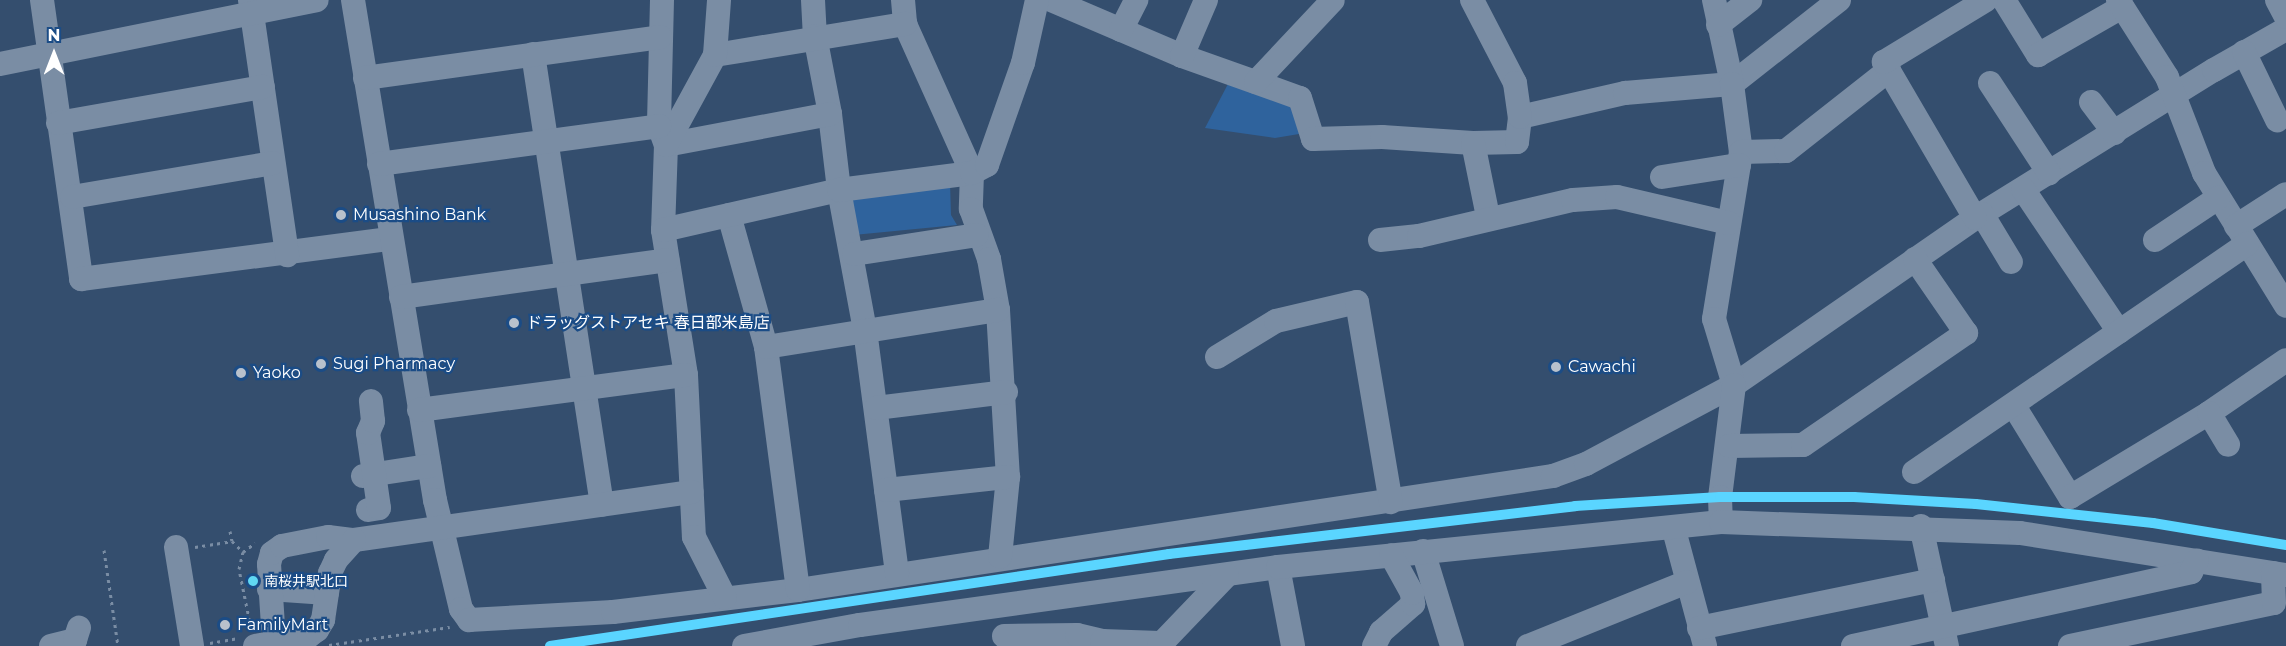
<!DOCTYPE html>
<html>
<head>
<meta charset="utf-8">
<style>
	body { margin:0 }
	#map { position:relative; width:2286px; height:646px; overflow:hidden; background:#344e6e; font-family:Montserrat,"Noto Sans JP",sans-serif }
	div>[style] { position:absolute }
	.green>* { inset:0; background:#2f639d }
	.path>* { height:3px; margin-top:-1.5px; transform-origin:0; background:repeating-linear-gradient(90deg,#7a8da4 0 3px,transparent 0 7.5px) }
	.minor>* { height:24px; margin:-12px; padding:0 12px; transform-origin:12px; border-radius:12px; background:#7a8da4 }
	.rail-1>* { height:10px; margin:-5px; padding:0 5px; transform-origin:5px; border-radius:5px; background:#5ad5ff }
	.dots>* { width:16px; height:16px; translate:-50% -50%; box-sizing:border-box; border:3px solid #1b4c86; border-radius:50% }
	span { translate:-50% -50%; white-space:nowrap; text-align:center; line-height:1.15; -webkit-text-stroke:4.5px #1b4c86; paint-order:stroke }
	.bus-label { font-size:14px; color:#fff }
	.left { translate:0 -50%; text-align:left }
	.poi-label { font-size:16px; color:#fff }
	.north { position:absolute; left:24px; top:24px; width:60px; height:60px; -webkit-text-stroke:4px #1b4c86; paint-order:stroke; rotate:0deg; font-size:16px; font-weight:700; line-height:24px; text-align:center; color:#fff }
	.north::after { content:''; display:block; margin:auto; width:21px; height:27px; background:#fff; clip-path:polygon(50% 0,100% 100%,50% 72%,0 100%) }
</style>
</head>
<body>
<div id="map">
	<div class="green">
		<i style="clip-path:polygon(1229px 82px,1297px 102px,1305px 133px,1275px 138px,1205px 128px)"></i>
		<i style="clip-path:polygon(950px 182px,951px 215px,957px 225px,843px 236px,837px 197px)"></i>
	</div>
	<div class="path">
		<i style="left:230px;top:531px;width:10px;rotate:79deg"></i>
		<i style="left:232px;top:541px;width:16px;rotate:45deg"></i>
		<i style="left:195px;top:547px;width:37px;rotate:-9deg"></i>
		<i style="left:104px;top:550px;width:97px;rotate:81.7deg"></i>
		<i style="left:251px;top:628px;width:60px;rotate:-101.5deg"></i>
		<i style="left:239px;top:569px;width:17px;rotate:-77deg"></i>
		<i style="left:243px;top:552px;width:15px;rotate:-37deg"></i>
		<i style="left:210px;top:643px;width:29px;rotate:-10deg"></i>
		<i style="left:329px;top:645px;width:122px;rotate:-8.5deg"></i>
	</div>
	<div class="minor">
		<i style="left:42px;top:0;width:282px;rotate:82deg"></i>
		<i style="left:81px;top:279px;width:313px;rotate:-7.4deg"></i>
		<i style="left:250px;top:0;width:258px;rotate:81.7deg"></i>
		<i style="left:353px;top:0;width:507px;rotate:80.69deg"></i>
		<i style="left:435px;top:500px;width:112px;rotate:76.6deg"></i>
		<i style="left:461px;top:609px;width:14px;rotate:54deg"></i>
		<i style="left:469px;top:620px;width:144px;rotate:-3.2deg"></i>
		<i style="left:613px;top:612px;width:186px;rotate:-6.8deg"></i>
		<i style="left:798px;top:590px;width:764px;rotate:-8.59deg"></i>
		<i style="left:1553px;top:476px;width:35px;rotate:-20deg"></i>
		<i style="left:1586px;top:464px;width:168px;rotate:-28.1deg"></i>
		<i style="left:1734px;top:385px;width:293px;rotate:-34.7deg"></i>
		<i style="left:1975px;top:218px;width:281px;rotate:-31.8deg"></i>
		<i style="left:2214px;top:70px;width:83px;rotate:-29.7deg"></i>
		<i style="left:662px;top:0;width:126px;rotate:91.4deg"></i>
		<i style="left:659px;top:126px;width:20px;rotate:70deg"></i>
		<i style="left:666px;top:145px;width:85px;rotate:92deg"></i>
		<i style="left:663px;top:230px;width:147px;rotate:81deg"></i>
		<i style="left:686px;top:375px;width:162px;rotate:87.2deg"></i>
		<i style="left:694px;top:537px;width:68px;rotate:63.1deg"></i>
		<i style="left:813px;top:0;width:36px;rotate:87deg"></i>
		<i style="left:815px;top:36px;width:79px;rotate:79.1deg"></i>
		<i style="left:830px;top:114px;width:77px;rotate:83.2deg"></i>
		<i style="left:839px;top:190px;width:142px;rotate:79.5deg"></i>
		<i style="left:865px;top:330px;width:246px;rotate:82.5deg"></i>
		<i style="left:903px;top:0;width:24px;rotate:85deg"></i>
		<i style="left:905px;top:24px;width:163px;rotate:65.8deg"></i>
		<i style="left:972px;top:173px;width:36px;rotate:92deg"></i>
		<i style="left:971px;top:209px;width:53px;rotate:70.2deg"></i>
		<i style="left:989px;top:259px;width:52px;rotate:80deg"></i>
		<i style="left:998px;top:310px;width:167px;rotate:86.6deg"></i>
		<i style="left:1008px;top:477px;width:80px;rotate:95.7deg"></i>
		<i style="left:1051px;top:0;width:142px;rotate:23.1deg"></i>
		<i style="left:1182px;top:56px;width:125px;rotate:19.6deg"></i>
		<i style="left:1300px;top:98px;width:43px;rotate:72.4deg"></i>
		<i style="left:1313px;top:139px;width:69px;rotate:-1.7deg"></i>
		<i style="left:1382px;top:137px;width:91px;rotate:3.8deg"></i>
		<i style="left:1473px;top:143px;width:44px;rotate:-1.3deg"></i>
		<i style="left:1517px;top:142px;width:25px;rotate:-83deg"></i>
		<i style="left:1520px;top:117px;width:108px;rotate:-12.9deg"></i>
		<i style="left:1625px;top:93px;width:107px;rotate:-4.8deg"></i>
		<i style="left:1732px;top:84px;width:136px;rotate:-38.1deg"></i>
		<i style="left:1472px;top:0;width:93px;rotate:62.6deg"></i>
		<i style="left:1515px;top:83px;width:34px;rotate:82deg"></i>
		<i style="left:1714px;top:0;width:86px;rotate:77.9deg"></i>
		<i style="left:1732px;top:84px;width:69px;rotate:82.5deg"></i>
		<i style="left:1741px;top:152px;width:169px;rotate:99.2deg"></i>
		<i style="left:1714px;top:319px;width:69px;rotate:73.1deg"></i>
		<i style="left:1734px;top:385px;width:113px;rotate:97.1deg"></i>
		<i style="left:1720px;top:497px;width:25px;rotate:88deg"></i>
		<i style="left:2004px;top:0;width:65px;rotate:58.3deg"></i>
		<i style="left:2038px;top:55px;width:97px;rotate:-29.7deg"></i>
		<i style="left:2118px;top:0;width:91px;rotate:57.5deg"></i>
		<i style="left:2167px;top:77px;width:103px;rotate:68.9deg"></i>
		<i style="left:2204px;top:173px;width:156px;rotate:58.3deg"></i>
		<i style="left:2277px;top:0;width:19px;rotate:62deg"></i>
		<i style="left:1718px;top:25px;width:41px;rotate:-38deg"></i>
		<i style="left:1121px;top:30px;width:34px;rotate:-63deg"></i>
		<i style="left:2244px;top:52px;width:76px;rotate:64.1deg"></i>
		<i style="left:533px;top:54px;width:456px;rotate:81.3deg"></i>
		<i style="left:715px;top:55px;width:193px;rotate:-9.3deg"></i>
		<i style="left:1182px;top:56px;width:61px;rotate:-66.8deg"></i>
		<i style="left:0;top:64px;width:323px;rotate:-11.4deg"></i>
		<i style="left:365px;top:78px;width:298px;rotate:-7.9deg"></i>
		<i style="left:1256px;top:82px;width:112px;rotate:-46.8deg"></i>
		<i style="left:1990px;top:83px;width:108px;rotate:56.8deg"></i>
		<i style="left:2091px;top:102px;width:39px;rotate:53deg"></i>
		<i style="left:58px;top:123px;width:208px;rotate:-10deg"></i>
		<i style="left:1473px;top:143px;width:76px;rotate:78.5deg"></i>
		<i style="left:666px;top:145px;width:167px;rotate:-10.7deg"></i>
		<i style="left:666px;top:145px;width:102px;rotate:-61.4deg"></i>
		<i style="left:715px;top:55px;width:55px;rotate:-85.8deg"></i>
		<i style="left:1741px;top:152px;width:45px;rotate:-1.3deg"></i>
		<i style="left:1786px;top:151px;width:131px;rotate:-38.2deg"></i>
		<i style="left:379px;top:164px;width:283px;rotate:-7.7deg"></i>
		<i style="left:1662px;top:177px;width:78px;rotate:-8.9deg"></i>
		<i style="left:2023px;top:189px;width:172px;rotate:56.1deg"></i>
		<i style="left:72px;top:197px;width:204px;rotate:-9.6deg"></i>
		<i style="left:1982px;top:214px;width:56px;rotate:58.9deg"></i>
		<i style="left:729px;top:215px;width:137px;rotate:74.3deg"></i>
		<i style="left:766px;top:347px;width:245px;rotate:82.5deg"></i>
		<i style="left:1975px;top:218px;width:181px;rotate:-120.3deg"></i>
		<i style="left:1884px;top:62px;width:119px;rotate:-31.3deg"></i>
		<i style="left:2236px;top:226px;width:59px;rotate:-32.6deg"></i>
		<i style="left:663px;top:230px;width:180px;rotate:-12.8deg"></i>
		<i style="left:839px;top:190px;width:134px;rotate:-7.3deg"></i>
		<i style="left:972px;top:173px;width:17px;rotate:-28deg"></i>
		<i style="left:987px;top:165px;width:108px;rotate:-70.6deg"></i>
		<i style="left:1023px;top:63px;width:65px;rotate:-77.5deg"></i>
		<i style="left:1380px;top:240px;width:39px;rotate:-6deg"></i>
		<i style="left:1419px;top:236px;width:158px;rotate:-13.2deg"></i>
		<i style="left:1573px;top:200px;width:44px;rotate:-3.9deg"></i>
		<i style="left:1617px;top:197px;width:115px;rotate:13.1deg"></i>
		<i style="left:2155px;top:240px;width:76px;rotate:-33.7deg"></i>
		<i style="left:854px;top:254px;width:124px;rotate:-8.8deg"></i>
		<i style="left:401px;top:297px;width:269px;rotate:-7.9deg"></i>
		<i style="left:766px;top:347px;width:235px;rotate:-9.1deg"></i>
		<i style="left:1217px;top:357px;width:69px;rotate:-31.4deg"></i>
		<i style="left:1276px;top:321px;width:83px;rotate:-13.2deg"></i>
		<i style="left:1357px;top:302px;width:203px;rotate:80.4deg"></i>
		<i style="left:2014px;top:406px;width:107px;rotate:58.4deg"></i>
		<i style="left:2070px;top:497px;width:162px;rotate:-31.1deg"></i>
		<i style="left:2209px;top:413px;width:93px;rotate:-34.5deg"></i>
		<i style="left:876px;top:408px;width:131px;rotate:-7deg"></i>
		<i style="left:419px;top:410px;width:269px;rotate:-7.5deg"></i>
		<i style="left:2209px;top:413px;width:37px;rotate:59deg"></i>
		<i style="left:1729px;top:446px;width:74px;rotate:-0.8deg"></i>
		<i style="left:1803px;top:445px;width:198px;rotate:-34.5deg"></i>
		<i style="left:1966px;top:333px;width:90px;rotate:-124.6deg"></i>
		<i style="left:1914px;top:472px;width:404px;rotate:-34.4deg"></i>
		<i style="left:363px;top:476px;width:67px;rotate:-8.6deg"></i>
		<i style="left:886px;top:490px;width:123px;rotate:-6.1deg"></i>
		<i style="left:368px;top:510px;width:11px;rotate:-10deg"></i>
		<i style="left:379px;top:508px;width:76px;rotate:-98.3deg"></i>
		<i style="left:368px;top:433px;width:13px;rotate:-67deg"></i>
		<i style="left:373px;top:421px;width:20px;rotate:-96deg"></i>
		<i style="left:1921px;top:526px;width:123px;rotate:77.8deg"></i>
		<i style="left:1674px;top:530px;width:120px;rotate:75deg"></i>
		<i style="left:176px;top:547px;width:100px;rotate:80.8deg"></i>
		<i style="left:1423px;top:551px;width:99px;rotate:73deg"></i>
		<i style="left:1278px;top:567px;width:80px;rotate:79.2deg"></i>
		<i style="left:269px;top:589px;width:58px;rotate:3.9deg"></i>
		<i style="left:1699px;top:628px;width:239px;rotate:-11.6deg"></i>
		<i style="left:1004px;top:636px;width:73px;rotate:-0.8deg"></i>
		<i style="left:1077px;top:635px;width:26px;rotate:13deg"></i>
		<i style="left:1102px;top:641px;width:58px;rotate:2deg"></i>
		<i style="left:282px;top:638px;width:15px;rotate:-127deg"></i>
		<i style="left:273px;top:626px;width:62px;rotate:-93.7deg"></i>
		<i style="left:269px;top:564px;width:11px;rotate:-75deg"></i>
		<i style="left:272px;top:553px;width:12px;rotate:-35deg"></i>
		<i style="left:282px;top:546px;width:47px;rotate:-11.1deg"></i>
		<i style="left:328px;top:537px;width:26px;rotate:7deg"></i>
		<i style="left:354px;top:540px;width:341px;rotate:-8.1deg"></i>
		<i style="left:51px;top:646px;width:25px;rotate:-14deg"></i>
		<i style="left:75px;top:640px;width:13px;rotate:-72deg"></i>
		<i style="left:255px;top:646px;width:55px;rotate:-10.5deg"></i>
		<i style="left:309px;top:636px;width:10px;rotate:-37deg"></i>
		<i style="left:317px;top:630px;width:12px;rotate:-59deg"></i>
		<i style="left:323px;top:620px;width:48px;rotate:-81.5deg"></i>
		<i style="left:330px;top:573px;width:14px;rotate:-65deg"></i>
		<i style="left:336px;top:560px;width:27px;rotate:-48deg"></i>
		<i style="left:744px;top:646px;width:118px;rotate:-10.3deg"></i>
		<i style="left:860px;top:625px;width:422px;rotate:-7.9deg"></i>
		<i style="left:1278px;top:567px;width:445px;rotate:-5.8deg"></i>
		<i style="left:1721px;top:522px;width:299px;rotate:2.1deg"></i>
		<i style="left:2020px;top:533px;width:269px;rotate:9deg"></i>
		<i style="left:1159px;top:646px;width:98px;rotate:-46.2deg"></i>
		<i style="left:1374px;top:646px;width:16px;rotate:-63deg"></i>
		<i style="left:1381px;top:632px;width:43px;rotate:-41.2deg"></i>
		<i style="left:1413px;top:604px;width:11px;rotate:-95deg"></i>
		<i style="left:1412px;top:593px;width:43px;rotate:-118.9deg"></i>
		<i style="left:1528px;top:646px;width:171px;rotate:-21.9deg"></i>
		<i style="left:1853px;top:646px;width:346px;rotate:-12.3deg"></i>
		<i style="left:2191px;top:572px;width:13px;rotate:-63deg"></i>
		<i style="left:2070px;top:646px;width:208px;rotate:-11.9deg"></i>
		<i style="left:2274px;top:603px;width:30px;rotate:-92deg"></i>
	</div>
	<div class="rail-1">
		<i style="left:550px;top:646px;width:626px;rotate:-8.45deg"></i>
		<i style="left:1169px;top:554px;width:409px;rotate:-6.7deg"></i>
		<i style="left:1575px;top:506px;width:145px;rotate:-3.6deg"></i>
		<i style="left:1720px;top:497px;width:134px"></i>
		<i style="left:1854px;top:497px;width:122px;rotate:3.3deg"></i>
		<i style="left:1976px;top:504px;width:178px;rotate:6.1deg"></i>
		<i style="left:2153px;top:523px;width:135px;rotate:9.4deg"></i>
	</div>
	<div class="dots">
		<i style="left:341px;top:215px;background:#b8c1cc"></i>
		<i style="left:514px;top:323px;background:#b8c1cc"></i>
		<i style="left:321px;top:364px;background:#b8c1cc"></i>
		<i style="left:1556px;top:367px;background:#b8c1cc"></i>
		<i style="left:241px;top:373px;background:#b8c1cc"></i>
		<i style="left:253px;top:581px;background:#60d8f3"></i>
		<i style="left:225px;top:625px;background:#b8c1cc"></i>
	</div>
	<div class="bus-label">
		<span class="left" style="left:264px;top:581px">南桜井駅北口</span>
	</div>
	<div class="poi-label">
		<span class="left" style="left:353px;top:215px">Musashino Bank</span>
		<span class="left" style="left:526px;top:323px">ドラッグストアセキ 春日部米島店</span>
		<span class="left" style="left:333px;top:364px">Sugi Pharmacy</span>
		<span class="left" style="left:1568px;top:367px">Cawachi</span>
		<span class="left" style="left:253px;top:373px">Yaoko</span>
		<span class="left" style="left:237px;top:625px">FamilyMart</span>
	</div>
	<div class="north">N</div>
</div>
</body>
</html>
